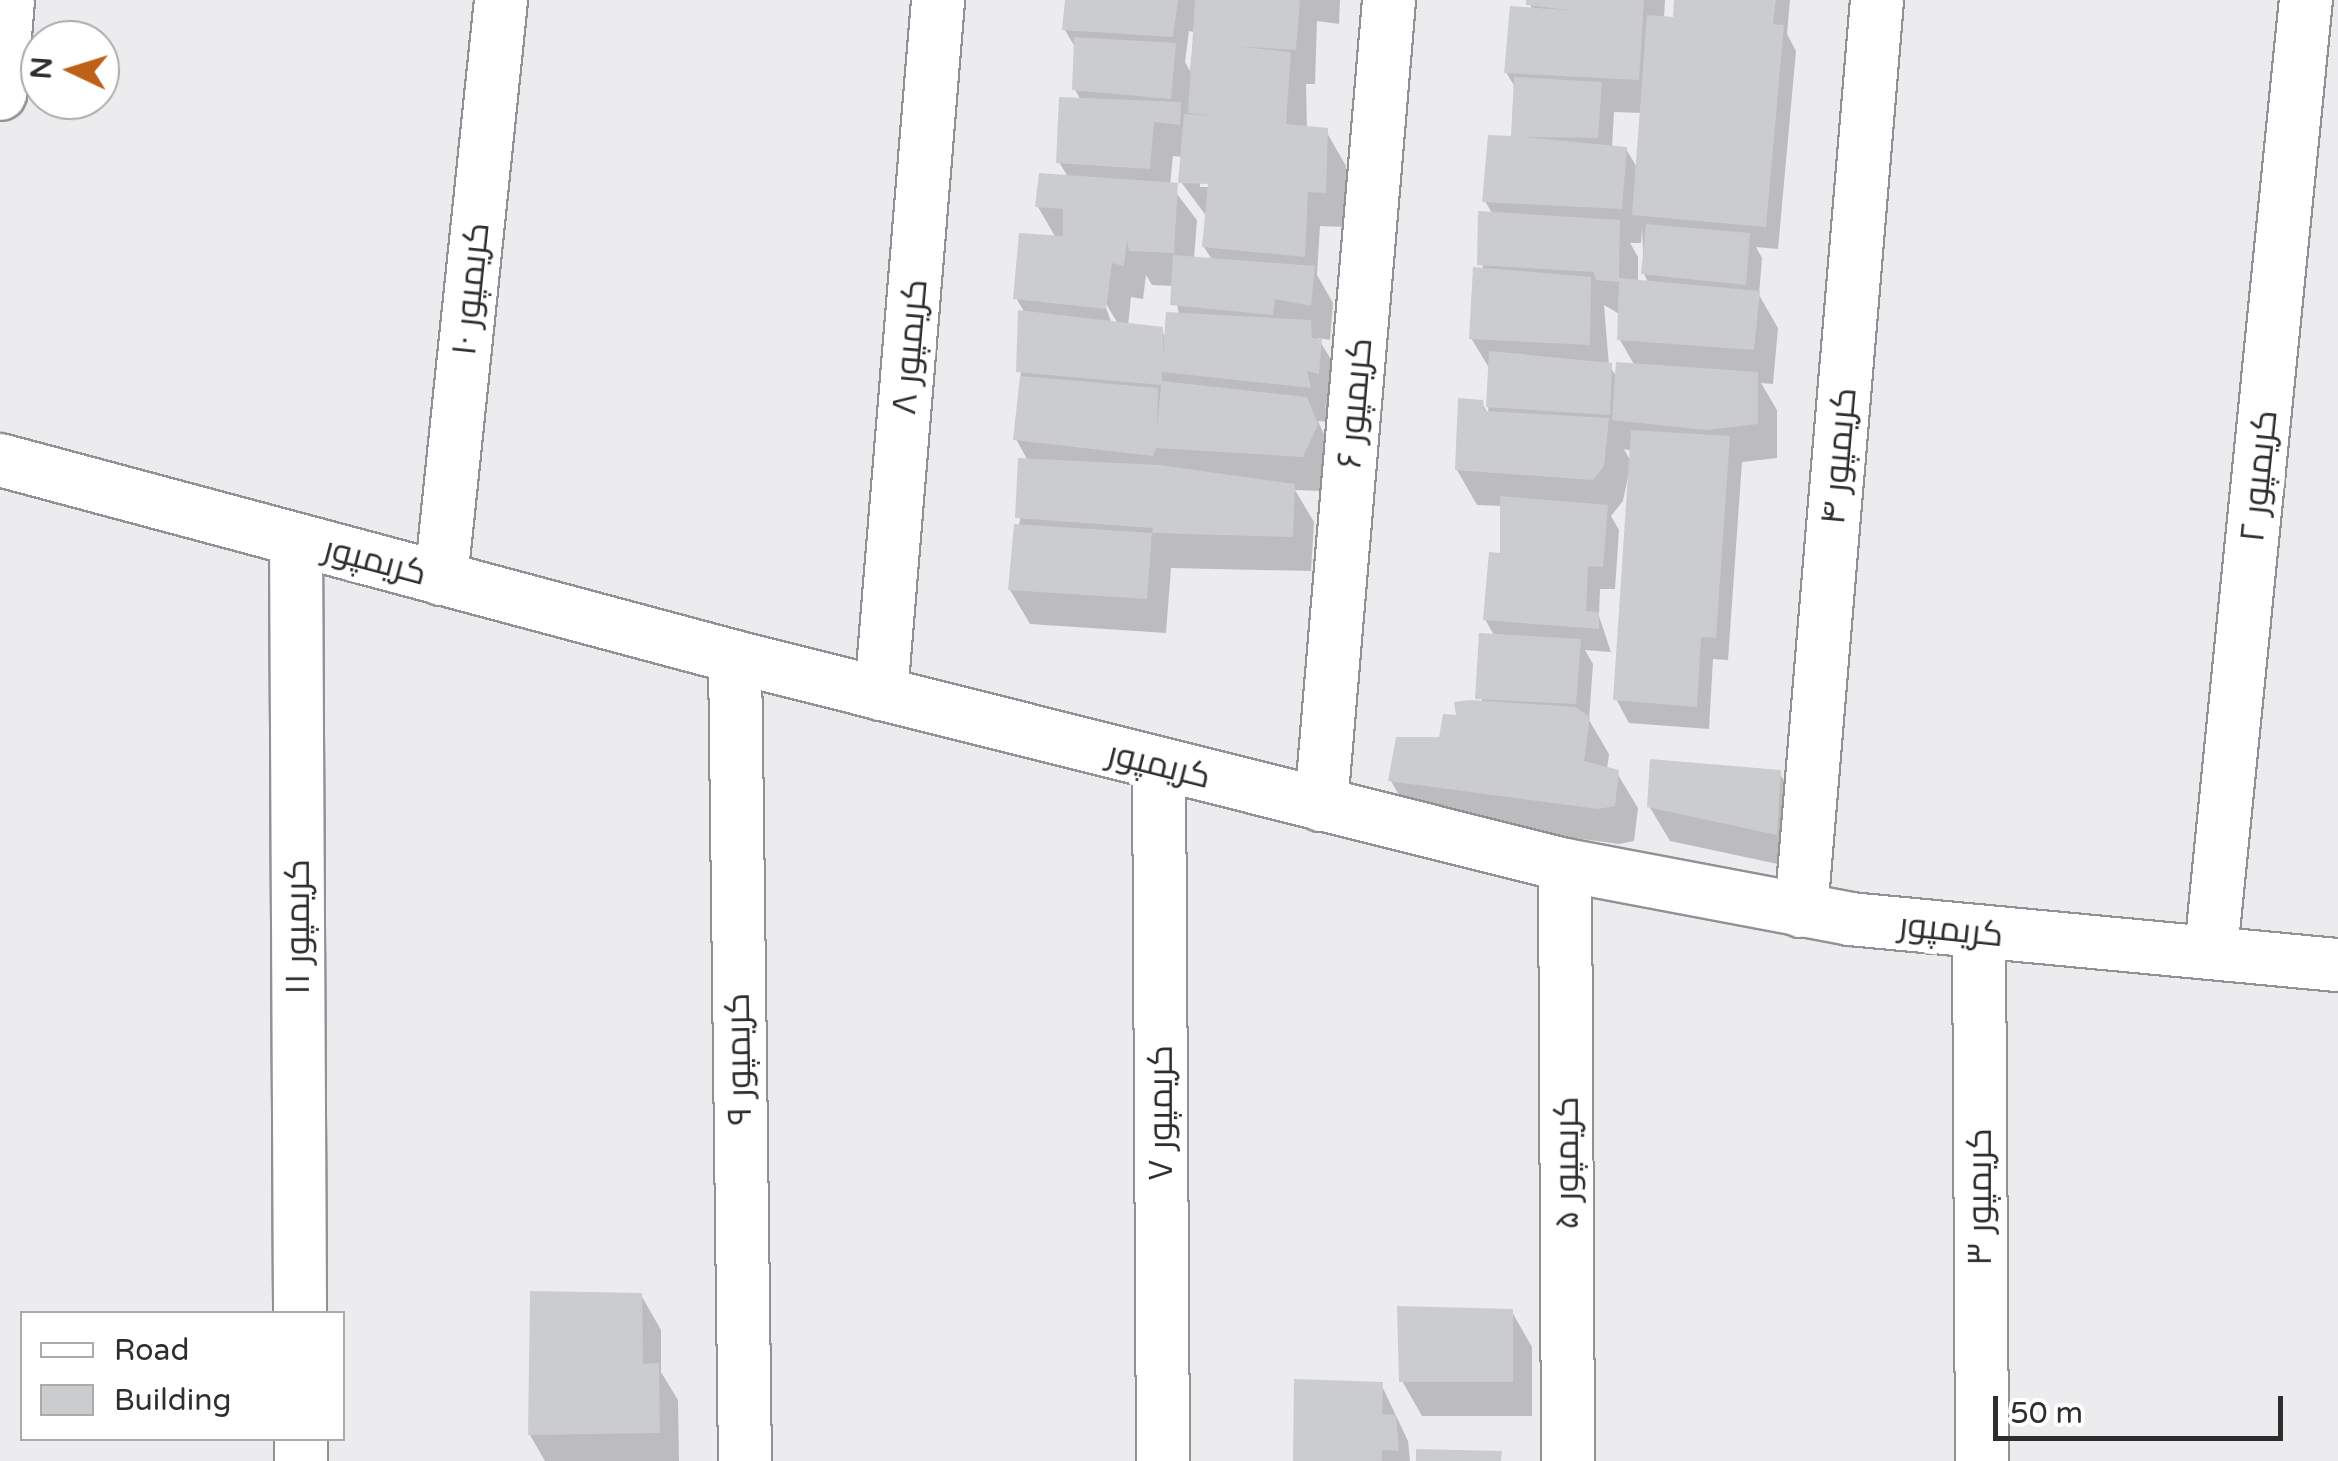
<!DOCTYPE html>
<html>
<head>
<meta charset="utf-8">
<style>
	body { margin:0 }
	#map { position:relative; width:2338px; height:1461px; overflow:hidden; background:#ececef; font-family:"Varela Round",Cairo,sans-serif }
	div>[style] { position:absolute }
	.shadow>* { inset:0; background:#0003 }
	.building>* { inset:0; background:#cbccce }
	.roads { filter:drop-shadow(2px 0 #919294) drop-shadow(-2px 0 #919294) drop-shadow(0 2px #919294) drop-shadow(0 -2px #919294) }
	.minor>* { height:52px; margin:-26px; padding:0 26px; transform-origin:26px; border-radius:26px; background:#fff }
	span { translate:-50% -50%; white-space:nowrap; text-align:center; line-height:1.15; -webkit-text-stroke:10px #fff; paint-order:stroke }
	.street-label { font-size:35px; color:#2d2e2e }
	.legend { position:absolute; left:20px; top:1311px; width:325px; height:130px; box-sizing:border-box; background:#fff; border:2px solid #ababab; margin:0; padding:12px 18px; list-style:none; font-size:30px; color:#2d2e2e }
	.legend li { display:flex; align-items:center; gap:20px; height:50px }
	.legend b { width:50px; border:2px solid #ababab }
	.north { position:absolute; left:20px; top:20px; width:100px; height:100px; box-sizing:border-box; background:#fff; border:2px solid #ababab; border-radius:50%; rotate:274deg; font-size:28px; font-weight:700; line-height:40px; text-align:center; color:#2d2e2e }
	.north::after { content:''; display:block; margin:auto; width:35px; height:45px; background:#bf6018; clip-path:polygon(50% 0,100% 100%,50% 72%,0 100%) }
	.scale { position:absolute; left:1993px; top:1396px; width:290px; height:45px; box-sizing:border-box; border:5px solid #2d2e2e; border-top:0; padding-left:12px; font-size:30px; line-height:35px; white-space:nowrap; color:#2d2e2e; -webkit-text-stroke:8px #fff; paint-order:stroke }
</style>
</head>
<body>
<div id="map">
	<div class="shadow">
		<i style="clip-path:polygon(evenodd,1067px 0,1340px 0,1339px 24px,1317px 21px,1315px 84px,1306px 84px,1307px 129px,1326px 131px,1346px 166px,1345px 227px,1320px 226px,1317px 275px,1333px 303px,1330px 340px,1318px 338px,1341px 376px,1338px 407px,1325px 405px,1329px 422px,1318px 421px,1336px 461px,1322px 491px,1295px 490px,1314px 522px,1311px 571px,1171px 568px,1166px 633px,1030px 624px,1010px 590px,1028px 461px,1016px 439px,1025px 313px,1016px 298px,1056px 238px,1038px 207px,1068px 177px,1059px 162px,1081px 100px,1075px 90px,1076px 49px,1065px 30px,1067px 0,1189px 31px,1194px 32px,1190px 71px,1185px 62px,1189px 31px,1067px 0,1173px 156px,1183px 157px,1181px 182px,1207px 217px,1204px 247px,1213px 261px,1194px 259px,1197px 220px,1170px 185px,1173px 156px,1067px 0,1200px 182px,1211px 182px,1211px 187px,1200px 187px,1200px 182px,1067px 0,1146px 275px,1152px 285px,1174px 286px,1179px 315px,1167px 339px,1161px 330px,1128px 326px,1131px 297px,1143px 299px,1146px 275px,1067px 0,1102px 297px,1118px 324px,1112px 324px,1102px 297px)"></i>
		<i style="clip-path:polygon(evenodd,1529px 0,1665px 0,1664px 19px,1675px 20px,1677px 0,1790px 0,1787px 34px,1796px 51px,1778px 249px,1756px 247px,1762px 258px,1759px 295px,1778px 328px,1773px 384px,1761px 383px,1777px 410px,1777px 458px,1742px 462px,1728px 660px,1713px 659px,1709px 729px,1629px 723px,1616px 699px,1632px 451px,1624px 449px,1631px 462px,1623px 501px,1611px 516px,1619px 530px,1615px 589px,1600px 589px,1599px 616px,1611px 652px,1585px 650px,1593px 664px,1589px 720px,1609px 754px,1607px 770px,1617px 773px,1638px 808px,1634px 841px,1619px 844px,1411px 816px,1391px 781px,1398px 739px,1441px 740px,1445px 717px,1459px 717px,1457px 705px,1482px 706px,1482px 636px,1495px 637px,1485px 619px,1492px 555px,1502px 555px,1502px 506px,1477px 505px,1457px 470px,1460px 400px,1482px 403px,1488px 414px,1491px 371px,1471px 338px,1476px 270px,1483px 270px,1481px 214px,1493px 215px,1485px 201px,1491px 137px,1516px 140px,1516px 89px,1506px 72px,1512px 9px,1532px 10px,1529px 0,1614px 112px,1642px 113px,1638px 169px,1626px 149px,1612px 148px,1614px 112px,1529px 0,1642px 228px,1644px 274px,1650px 286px,1638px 285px,1638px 257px,1630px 243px,1641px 243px,1642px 228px,1529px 0,1604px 305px,1621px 315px,1620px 340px,1635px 366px,1618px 365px,1617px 377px,1609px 366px,1604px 305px)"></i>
		<i style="clip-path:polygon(1779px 772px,1800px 807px,1796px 868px,1670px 841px,1649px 806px)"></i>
		<i style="clip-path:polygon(641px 1295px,661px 1330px,661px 1372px,678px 1400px,679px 1461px,545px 1461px,530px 1435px)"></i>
		<i style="clip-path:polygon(1512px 1312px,1532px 1347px,1532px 1416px,1422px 1416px,1402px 1381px)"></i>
		<i style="clip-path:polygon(1381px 1384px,1408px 1441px,1410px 1461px,1297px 1461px)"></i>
	</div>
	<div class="building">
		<i style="clip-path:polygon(1065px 0,1178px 0,1173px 37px,1062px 30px)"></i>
		<i style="clip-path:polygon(1195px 0,1300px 0,1296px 50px,1234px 46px,1291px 52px,1286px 124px,1328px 128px,1326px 193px,1308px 192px,1305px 257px,1202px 247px,1208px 184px,1178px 183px,1184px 114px,1215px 116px,1188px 113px)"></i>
		<i style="clip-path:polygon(1526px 0,1644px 0,1639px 80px,1504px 73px,1510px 6px,1577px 11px,1526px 5px)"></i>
		<i style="clip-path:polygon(1674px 0,1776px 0,1773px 24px,1784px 25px,1766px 227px,1632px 215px,1647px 15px,1673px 17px)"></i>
		<i style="clip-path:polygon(1074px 37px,1176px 43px,1171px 99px,1072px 90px)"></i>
		<i style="clip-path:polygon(1514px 77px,1602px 82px,1598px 138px,1524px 137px,1627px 147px,1622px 209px,1482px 202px,1488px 135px,1511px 136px)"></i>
		<i style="clip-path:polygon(1059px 97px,1181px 102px,1180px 125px,1154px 122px,1150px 169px,1056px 163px)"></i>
		<i style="clip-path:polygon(1039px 173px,1178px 183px,1174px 253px,1129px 251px,1127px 240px,1124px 266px,1112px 263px,1106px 309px,1013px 299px,1019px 233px,1063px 236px,1063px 209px,1035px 207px)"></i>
		<i style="clip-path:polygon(1478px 211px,1620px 220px,1619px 278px,1760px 291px,1754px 350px,1617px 340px,1619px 282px,1596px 280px,1594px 272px,1477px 265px)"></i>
		<i style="clip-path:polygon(1646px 224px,1750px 233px,1746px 285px,1641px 274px)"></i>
		<i style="clip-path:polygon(1173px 255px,1315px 266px,1311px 306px,1275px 299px,1273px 315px,1170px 305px)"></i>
		<i style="clip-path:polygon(1473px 267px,1591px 277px,1590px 345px,1469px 339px)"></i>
		<i style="clip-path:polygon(1018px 310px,1163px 327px,1163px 356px,1166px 312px,1311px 320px,1312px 338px,1322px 339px,1319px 374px,1307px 371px,1311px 388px,1162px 372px,1162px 381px,1307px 397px,1318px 424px,1303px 457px,1156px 448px,1153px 456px,1013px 440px,1020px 376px,1158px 388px,1157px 430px,1161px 385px,1016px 372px)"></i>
		<i style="clip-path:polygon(1489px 351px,1612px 363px,1610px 415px,1486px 407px)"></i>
		<i style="clip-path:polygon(1616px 362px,1758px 372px,1758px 424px,1705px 430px,1612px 420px)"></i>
		<i style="clip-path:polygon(1458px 398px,1483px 400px,1484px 411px,1609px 418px,1604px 466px,1593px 480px,1455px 470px)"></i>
		<i style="clip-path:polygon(1631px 430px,1730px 436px,1716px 638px,1701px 637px,1697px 707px,1613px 700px)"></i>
		<i style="clip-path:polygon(1018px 458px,1159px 465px,1295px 484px,1293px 537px,1152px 533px,1153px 528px,1015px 518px)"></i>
		<i style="clip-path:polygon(1500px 496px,1608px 505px,1603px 567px,1588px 566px,1586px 611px,1599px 612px,1599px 629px,1483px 620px,1489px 552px,1500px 553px)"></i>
		<i style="clip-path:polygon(1014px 524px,1152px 533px,1147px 599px,1008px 590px)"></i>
		<i style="clip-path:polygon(1479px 633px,1581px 639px,1576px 704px,1475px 699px)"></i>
		<i style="clip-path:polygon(1470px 700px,1575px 707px,1590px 717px,1584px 761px,1619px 770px,1615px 806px,1598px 809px,1388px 781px,1396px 737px,1439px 737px,1443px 714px,1456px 715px,1454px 702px)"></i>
		<i style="clip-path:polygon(1650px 759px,1781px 770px,1777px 835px,1647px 807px)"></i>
		<i style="clip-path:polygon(530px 1291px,642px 1293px,643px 1364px,659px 1363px,660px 1433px,528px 1435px)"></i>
		<i style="clip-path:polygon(1397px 1306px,1513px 1309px,1513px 1382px,1399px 1382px)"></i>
		<i style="clip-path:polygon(1294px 1379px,1383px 1382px,1382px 1414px,1396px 1415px,1399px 1451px,1382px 1450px,1382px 1461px,1293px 1461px)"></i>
		<i style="clip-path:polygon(1416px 1449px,1502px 1451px,1501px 1461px,1416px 1461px)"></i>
	</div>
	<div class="roads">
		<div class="minor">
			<i style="left:0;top:94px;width:94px;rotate:-85.1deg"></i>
			<i style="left:0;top:460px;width:761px;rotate:15deg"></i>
			<i style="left:735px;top:657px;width:856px;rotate:14.07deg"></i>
			<i style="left:1565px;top:865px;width:290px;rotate:10.7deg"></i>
			<i style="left:1850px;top:919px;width:490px;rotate:5.4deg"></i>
			<i style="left:296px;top:540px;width:774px;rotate:89.7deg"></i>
			<i style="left:441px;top:579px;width:582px;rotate:-84.08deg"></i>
			<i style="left:735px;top:657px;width:804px;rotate:89.29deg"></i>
			<i style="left:881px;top:694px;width:696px;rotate:-85.3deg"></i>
			<i style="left:1159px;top:765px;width:696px;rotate:89.67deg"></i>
			<i style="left:1321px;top:805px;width:808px;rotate:-85.17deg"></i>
			<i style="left:1565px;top:865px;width:596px;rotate:89.71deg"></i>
			<i style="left:1801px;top:911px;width:914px;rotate:-85.23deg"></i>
			<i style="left:1979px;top:934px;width:527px;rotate:89.67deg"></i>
			<i style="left:2211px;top:951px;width:956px;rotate:-84.3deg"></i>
			<i style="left:301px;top:1438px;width:23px;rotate:90deg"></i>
		</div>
	</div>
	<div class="street-label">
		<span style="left:471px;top:289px;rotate:-84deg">کریمپور ۱۰</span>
		<span style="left:910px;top:347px;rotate:-85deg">کریمپور ۸</span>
		<span style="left:1355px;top:403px;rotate:-85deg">کریمپور ۶</span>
		<span style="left:1839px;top:456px;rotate:-85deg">کریمپور ۴</span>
		<span style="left:2259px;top:476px;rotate:-84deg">کریمپور ۲</span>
		<span style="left:375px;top:561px;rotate:15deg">کریمپور</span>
		<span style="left:1159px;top:765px;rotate:14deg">کریمپور</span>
		<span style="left:298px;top:927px;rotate:-90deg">کریمپور ۱۱</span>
		<span style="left:1951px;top:930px;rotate:6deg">کریمپور</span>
		<span style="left:739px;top:1059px;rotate:-91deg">کریمپور ۹</span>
		<span style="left:1161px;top:1113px;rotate:-90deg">کریمپور ۷</span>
		<span style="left:1567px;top:1163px;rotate:-90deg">کریمپور ۵</span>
		<span style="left:1980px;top:1197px;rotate:-90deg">کریمپور ۳</span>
	</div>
	<ul class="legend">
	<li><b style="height:12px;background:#fff"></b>Road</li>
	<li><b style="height:28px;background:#cbccce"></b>Building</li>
	</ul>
	<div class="north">N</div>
	<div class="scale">50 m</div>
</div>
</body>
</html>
